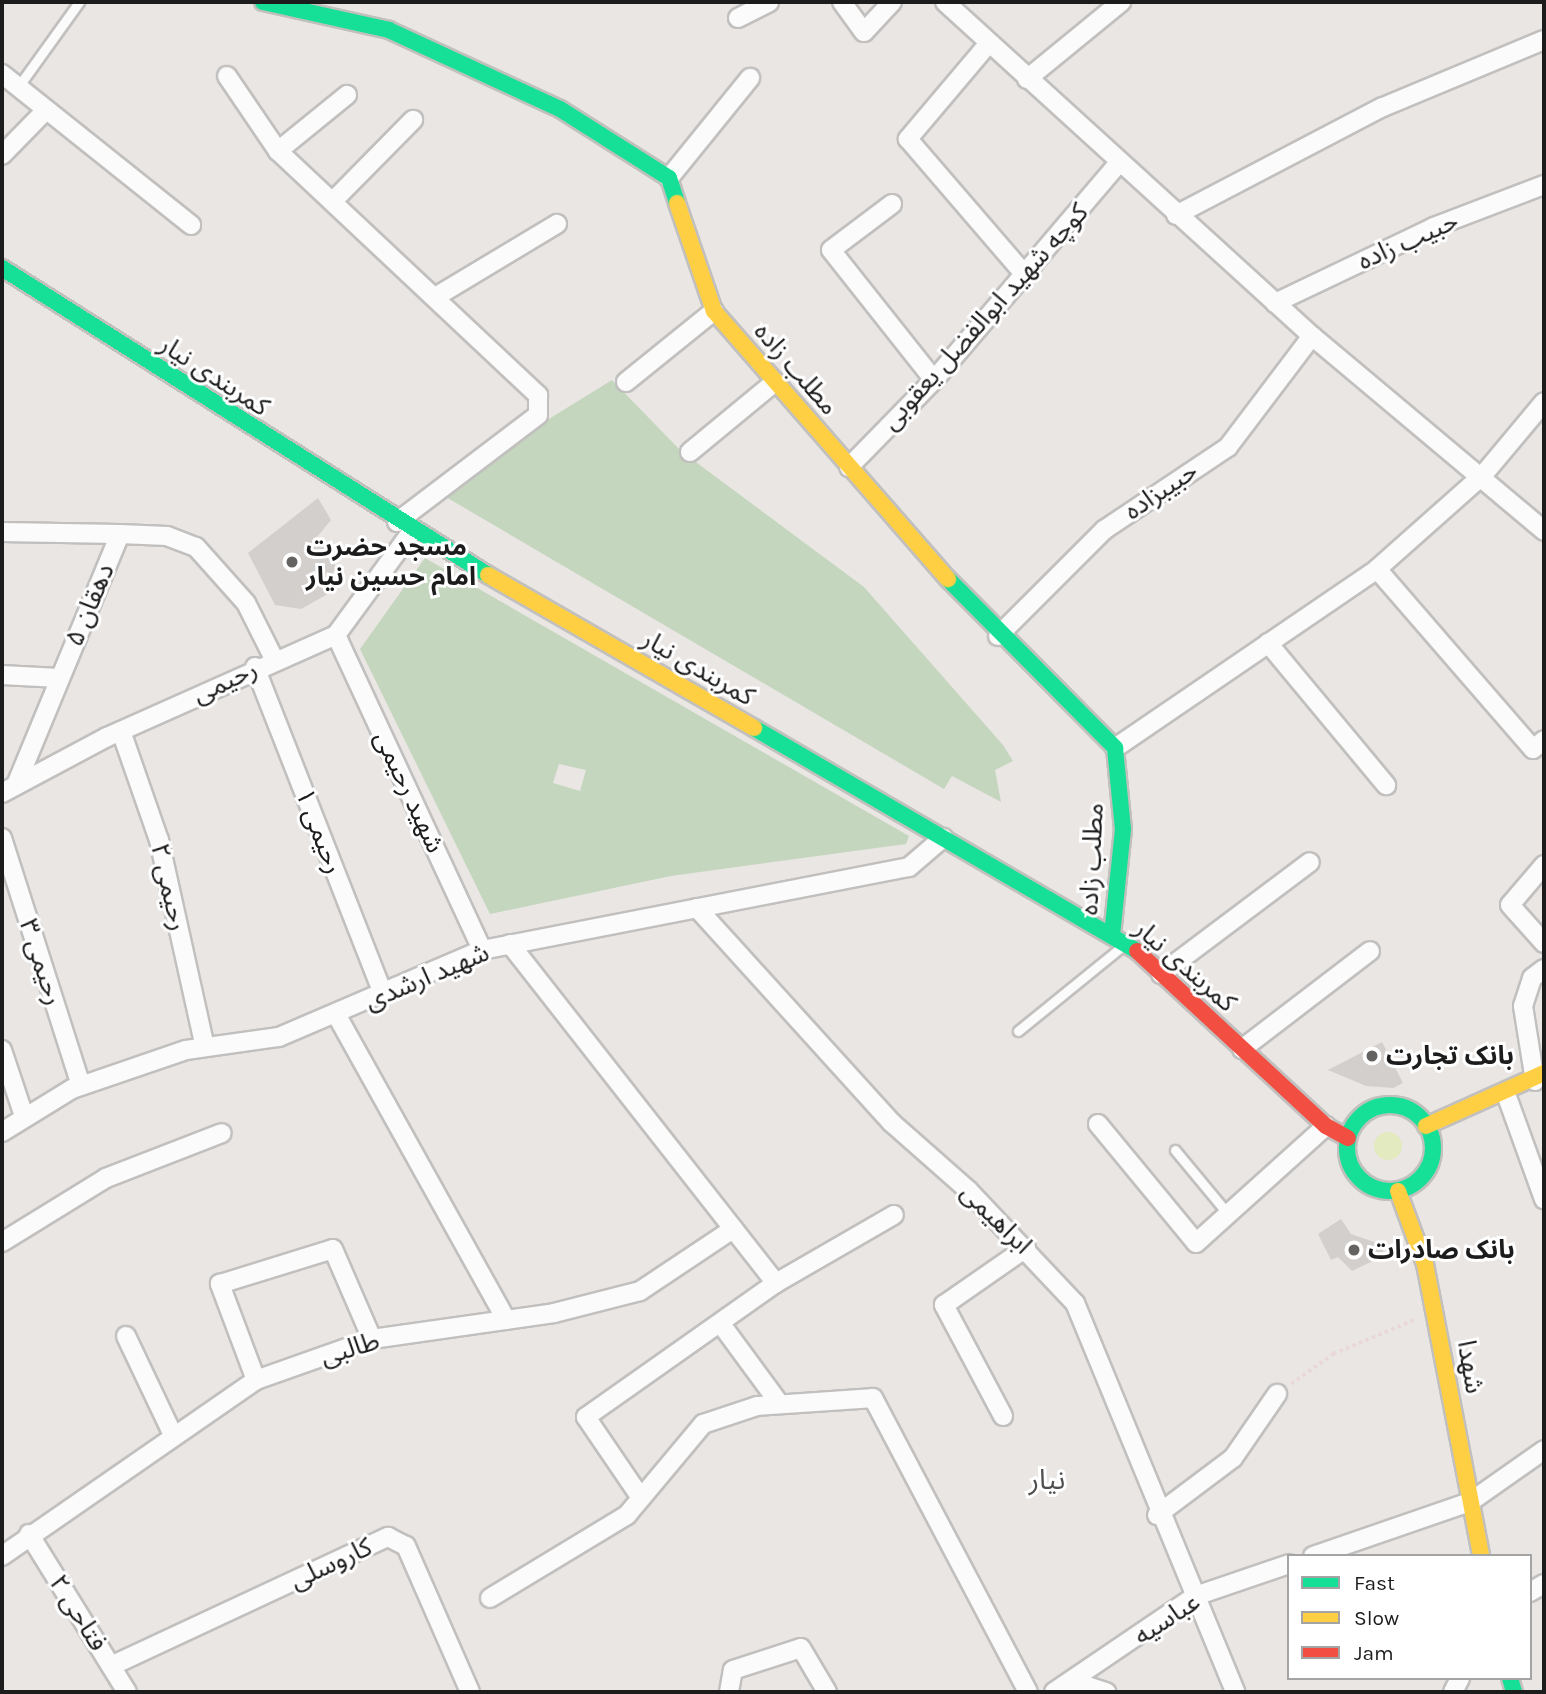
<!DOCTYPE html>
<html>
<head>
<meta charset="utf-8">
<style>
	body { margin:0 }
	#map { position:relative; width:1546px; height:1694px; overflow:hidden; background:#eae6e4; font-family:Karla,"Noto Sans Arabic",sans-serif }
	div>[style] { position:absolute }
	.grass>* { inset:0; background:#e3eabf }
	.round { border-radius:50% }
	.cemetery>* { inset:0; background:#c5d6be }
	.building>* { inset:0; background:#d3cfcd }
	.path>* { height:3.5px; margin-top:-1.75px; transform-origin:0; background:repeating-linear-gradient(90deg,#ead7da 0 3.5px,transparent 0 7px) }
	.roads { filter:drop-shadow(2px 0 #c1c0bf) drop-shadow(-2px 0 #c1c0bf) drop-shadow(0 2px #c1c0bf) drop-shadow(0 -2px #c1c0bf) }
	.lane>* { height:9px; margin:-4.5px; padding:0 4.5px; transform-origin:4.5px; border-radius:4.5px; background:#fcfbfb }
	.street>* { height:18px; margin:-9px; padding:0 9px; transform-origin:9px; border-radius:9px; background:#fcfbfb }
	.fast>* { height:16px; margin:-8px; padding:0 8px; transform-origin:8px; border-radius:8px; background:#16e098 }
	.fast>.ring { margin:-8px; padding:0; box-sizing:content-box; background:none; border:16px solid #16e098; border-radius:50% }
	.slow>* { height:16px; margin:-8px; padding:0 8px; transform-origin:8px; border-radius:8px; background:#ffcf43 }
	.jam>* { height:16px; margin:-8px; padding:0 8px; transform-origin:8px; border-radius:8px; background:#f24e42 }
	.dots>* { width:19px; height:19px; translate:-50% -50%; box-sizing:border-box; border:4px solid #fff; border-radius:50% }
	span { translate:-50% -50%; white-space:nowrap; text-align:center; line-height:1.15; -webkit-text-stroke:6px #fff; paint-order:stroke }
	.street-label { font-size:26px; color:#1c1c1c }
	.poi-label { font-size:26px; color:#1c1c1c; font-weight:700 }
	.left { translate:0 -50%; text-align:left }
	.neighbourhood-label { font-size:28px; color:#4f4f4f }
	.frame { position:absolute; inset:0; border:4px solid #1c1c1c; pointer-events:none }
	.legend { position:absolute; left:1287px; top:1554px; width:245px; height:126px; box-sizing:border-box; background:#fff; border:2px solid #a4a4a4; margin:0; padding:9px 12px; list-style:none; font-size:21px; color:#1c1c1c }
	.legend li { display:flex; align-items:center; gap:14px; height:35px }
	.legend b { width:35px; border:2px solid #a4a4a4 }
</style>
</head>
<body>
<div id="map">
	<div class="grass">
		<i class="round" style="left:1374px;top:1132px;width:28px;height:28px"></i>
	</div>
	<div class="cemetery">
		<i style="clip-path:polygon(612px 380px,681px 451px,864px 587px,1003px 745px,1013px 761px,995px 770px,1001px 802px,952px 776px,944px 789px,434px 490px)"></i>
		<i style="clip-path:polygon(evenodd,425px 558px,909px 836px,906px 844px,671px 876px,490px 914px,360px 649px,425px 558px,559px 764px,586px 770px,580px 791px,553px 783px,559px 764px)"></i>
	</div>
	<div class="building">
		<i style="clip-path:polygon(318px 498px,331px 520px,317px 537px,338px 570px,335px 590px,301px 609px,275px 605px,248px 553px)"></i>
		<i style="clip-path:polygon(1382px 1042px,1403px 1083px,1393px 1088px,1366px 1086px,1328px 1070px)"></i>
		<i style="clip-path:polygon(1341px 1219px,1351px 1234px,1380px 1244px,1385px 1255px,1352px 1271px,1338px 1257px,1331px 1260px,1318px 1234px)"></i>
	</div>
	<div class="path">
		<i style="left:1291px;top:1384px;width:52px;rotate:-35.5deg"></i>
		<i style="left:1333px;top:1354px;width:88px;rotate:-22.8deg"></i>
	</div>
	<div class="roads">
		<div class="lane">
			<i style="left:18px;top:87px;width:105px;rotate:-54.3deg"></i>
			<i style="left:1018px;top:1031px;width:138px;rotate:-39.1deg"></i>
			<i style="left:1175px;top:1150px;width:83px;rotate:50.4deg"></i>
		</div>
		<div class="street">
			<i style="left:842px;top:2px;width:37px;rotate:54deg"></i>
			<i style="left:864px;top:32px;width:41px;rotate:-47deg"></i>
			<i style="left:945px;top:2px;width:496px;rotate:42.3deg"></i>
			<i style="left:1312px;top:336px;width:303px;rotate:40deg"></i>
			<i style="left:738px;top:18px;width:35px;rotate:-27deg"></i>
			<i style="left:989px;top:43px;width:126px;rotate:130.2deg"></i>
			<i style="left:908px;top:139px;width:179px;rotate:49.3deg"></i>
			<i style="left:2px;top:74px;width:242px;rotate:38.6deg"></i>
			<i style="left:227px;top:76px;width:91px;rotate:55.8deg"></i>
			<i style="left:278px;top:151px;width:357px;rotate:43.2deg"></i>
			<i style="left:538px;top:395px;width:20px;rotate:90deg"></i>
			<i style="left:538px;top:415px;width:177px;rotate:142.8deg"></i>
			<i style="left:1027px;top:79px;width:122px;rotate:-39.3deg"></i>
			<i style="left:278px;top:151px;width:89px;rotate:-39.1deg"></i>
			<i style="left:2px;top:155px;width:63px;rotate:-45.6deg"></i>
			<i style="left:669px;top:178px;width:129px;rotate:-51deg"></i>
			<i style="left:336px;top:198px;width:110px;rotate:-45.4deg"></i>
			<i style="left:892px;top:204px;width:76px;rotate:143deg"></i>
			<i style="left:831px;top:250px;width:166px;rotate:51.6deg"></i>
			<i style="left:1176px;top:215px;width:233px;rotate:-27.6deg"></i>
			<i style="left:1383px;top:107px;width:174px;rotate:-22.6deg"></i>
			<i style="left:437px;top:296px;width:140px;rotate:-31deg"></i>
			<i style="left:1275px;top:303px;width:176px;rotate:-25.5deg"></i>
			<i style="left:1434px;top:227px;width:118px;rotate:-20.9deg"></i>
			<i style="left:626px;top:382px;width:113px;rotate:-38.9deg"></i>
			<i style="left:690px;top:452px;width:110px;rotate:-39.5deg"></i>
			<i style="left:849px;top:467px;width:122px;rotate:-45.7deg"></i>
			<i style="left:934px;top:380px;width:284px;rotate:-49.6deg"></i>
			<i style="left:2px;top:532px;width:118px;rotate:1deg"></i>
			<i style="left:120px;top:534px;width:272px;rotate:112.5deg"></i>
			<i style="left:120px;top:534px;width:47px;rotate:2.4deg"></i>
			<i style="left:167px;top:536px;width:31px;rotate:21deg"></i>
			<i style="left:196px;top:547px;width:75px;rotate:48.2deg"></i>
			<i style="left:246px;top:603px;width:63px;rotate:63.4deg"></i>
			<i style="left:1377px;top:569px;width:142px;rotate:-41.6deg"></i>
			<i style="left:1483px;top:475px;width:95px;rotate:-50.1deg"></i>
			<i style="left:336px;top:635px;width:347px;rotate:65.1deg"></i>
			<i style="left:998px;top:636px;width:150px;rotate:-45deg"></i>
			<i style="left:1104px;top:530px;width:149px;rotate:-33.8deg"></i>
			<i style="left:1228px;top:447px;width:139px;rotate:-52.9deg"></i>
			<i style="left:1268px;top:643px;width:185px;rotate:50.3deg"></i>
			<i style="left:255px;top:667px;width:351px;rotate:68.6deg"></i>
			<i style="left:2px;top:675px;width:57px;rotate:3deg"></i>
			<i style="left:121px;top:731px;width:115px;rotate:70.8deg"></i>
			<i style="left:159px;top:840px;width:212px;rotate:77.5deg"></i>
			<i style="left:1115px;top:748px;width:317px;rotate:-34.3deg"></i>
			<i style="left:1377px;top:569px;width:238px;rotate:49.1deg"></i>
			<i style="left:1533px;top:749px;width:14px;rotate:-39deg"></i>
			<i style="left:2px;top:793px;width:119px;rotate:-28.1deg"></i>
			<i style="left:107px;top:737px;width:251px;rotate:-24deg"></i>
			<i style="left:336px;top:635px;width:129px;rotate:-53.8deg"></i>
			<i style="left:2px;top:838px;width:260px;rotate:72.3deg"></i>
			<i style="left:1544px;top:865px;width:52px;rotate:130.4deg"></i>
			<i style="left:1510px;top:905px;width:51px;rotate:48.2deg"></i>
			<i style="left:697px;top:908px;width:290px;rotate:47.8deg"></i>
			<i style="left:892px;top:1123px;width:101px;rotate:41.4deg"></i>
			<i style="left:968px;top:1190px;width:156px;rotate:46.6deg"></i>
			<i style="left:1075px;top:1303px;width:421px;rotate:67.6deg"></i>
			<i style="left:510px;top:944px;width:431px;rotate:51.9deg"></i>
			<i style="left:776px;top:1283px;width:136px;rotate:-30deg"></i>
			<i style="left:1161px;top:974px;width:186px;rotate:-36.9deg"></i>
			<i style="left:336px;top:1014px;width:350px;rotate:60.9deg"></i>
			<i style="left:1242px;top:1049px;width:161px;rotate:-37.4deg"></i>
			<i style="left:2px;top:1050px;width:70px;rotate:71.6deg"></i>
			<i style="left:1535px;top:1081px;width:76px;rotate:-99.1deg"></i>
			<i style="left:1523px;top:1006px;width:29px;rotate:-72deg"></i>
			<i style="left:1532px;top:978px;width:15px;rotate:-37deg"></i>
			<i style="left:1506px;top:1094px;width:112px;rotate:70.1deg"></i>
			<i style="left:1098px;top:1124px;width:154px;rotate:50.5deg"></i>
			<i style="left:1196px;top:1243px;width:175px;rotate:-42deg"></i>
			<i style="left:2px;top:1132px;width:82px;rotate:-31.6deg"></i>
			<i style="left:72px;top:1089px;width:120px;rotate:-18.9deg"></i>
			<i style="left:186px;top:1050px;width:94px;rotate:-8deg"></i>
			<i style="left:279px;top:1037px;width:221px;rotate:-23.2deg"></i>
			<i style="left:482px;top:950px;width:435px;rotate:-11deg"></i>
			<i style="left:909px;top:867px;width:45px;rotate:-40.5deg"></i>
			<i style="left:2px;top:1242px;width:122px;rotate:-31.6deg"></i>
			<i style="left:106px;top:1178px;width:124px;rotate:-21.2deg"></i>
			<i style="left:721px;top:1324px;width:98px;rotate:53.7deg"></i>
			<i style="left:126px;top:1336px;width:110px;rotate:64.6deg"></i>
			<i style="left:256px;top:1380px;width:103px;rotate:-110.6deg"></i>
			<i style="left:220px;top:1284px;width:118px;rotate:-17.2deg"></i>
			<i style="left:333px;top:1249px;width:98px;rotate:66.6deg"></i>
			<i style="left:1003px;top:1416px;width:126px;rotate:-118deg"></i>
			<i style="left:944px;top:1305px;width:100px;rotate:-34.8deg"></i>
			<i style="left:641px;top:1498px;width:98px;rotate:-124.2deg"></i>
			<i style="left:586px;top:1417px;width:232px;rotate:-35.2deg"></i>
			<i style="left:1157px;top:1515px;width:95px;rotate:-36.9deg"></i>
			<i style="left:1233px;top:1458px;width:78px;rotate:-55.5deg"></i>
			<i style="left:29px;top:1534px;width:186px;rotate:58.2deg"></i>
			<i style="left:2px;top:1556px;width:309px;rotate:-34.7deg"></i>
			<i style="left:256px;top:1380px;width:123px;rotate:-19.5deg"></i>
			<i style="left:372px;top:1339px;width:184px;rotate:-8.1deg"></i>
			<i style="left:554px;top:1313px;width:89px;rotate:-14.3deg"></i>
			<i style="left:640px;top:1291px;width:112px;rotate:-33.7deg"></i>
			<i style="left:1313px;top:1556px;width:166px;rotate:-19deg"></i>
			<i style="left:1470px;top:1502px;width:90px;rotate:-35.1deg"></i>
			<i style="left:1530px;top:1592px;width:16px;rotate:-30deg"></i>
			<i style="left:490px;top:1598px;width:160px;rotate:-31.2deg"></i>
			<i style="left:627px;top:1515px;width:119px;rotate:-50.1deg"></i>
			<i style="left:703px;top:1424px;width:57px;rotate:-18.4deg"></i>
			<i style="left:757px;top:1406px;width:116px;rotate:-3.9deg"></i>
			<i style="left:873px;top:1398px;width:332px;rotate:62.2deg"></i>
			<i style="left:111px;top:1666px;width:306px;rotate:-25deg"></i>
			<i style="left:388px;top:1537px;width:20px;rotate:27deg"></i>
			<i style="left:406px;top:1546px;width:159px;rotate:66.3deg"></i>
			<i style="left:1075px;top:1682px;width:33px;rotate:18deg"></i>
			<i style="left:729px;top:1692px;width:22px;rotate:-80deg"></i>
			<i style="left:733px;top:1670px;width:71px;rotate:-17.9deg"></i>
			<i style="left:801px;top:1648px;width:51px;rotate:59.4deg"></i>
			<i style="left:1054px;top:1692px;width:171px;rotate:-34.2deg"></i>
			<i style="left:1195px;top:1596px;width:99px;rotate:-18.8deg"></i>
			<i style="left:1453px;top:1692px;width:16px;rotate:-63deg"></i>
		</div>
		<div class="fast">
			<i style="left:263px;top:2px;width:129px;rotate:12.5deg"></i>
			<i style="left:389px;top:30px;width:188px;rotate:24.8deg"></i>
			<i style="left:560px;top:109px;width:129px;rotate:32.3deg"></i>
			<i style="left:669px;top:178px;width:26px;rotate:72deg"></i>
			<i style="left:2px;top:268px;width:575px;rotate:32.28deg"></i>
			<i style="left:948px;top:579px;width:238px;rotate:45.3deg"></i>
			<i style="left:1115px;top:748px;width:81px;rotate:84.4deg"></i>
			<i style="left:1123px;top:829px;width:107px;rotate:95.9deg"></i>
			<i style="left:754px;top:728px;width:443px;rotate:30.2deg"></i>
			<i class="ring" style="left:1347px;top:1105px;width:70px;height:70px"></i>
			<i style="left:1510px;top:1678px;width:15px;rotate:74deg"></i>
		</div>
		<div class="slow">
			<i style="left:677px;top:203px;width:114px;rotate:71.1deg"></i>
			<i style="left:714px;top:311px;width:356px;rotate:48.9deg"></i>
			<i style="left:488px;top:575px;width:307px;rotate:29.9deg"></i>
			<i style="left:1426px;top:1126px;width:129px;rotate:-24.2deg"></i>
			<i style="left:1398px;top:1191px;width:78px;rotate:69.7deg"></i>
			<i style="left:1425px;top:1264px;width:297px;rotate:79.1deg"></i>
		</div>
		<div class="jam">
			<i style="left:1137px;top:951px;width:258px;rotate:42.8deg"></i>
			<i style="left:1326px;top:1126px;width:25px;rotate:29deg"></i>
		</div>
	</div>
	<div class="dots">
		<i style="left:292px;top:562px;background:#646362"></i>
		<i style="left:1372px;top:1056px;background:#646362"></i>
		<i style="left:1354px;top:1250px;background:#646362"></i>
	</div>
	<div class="street-label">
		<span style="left:1408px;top:241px;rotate:-24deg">حبیب زاده</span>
		<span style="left:985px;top:317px;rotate:-48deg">کوچه شهید ابوالفضل یعقوبی</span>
		<span style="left:796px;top:369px;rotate:49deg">مطلب زاده</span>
		<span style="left:214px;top:376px;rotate:33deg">کمربندی نیار</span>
		<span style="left:1161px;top:491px;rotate:-34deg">حبیبزاده</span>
		<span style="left:90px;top:605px;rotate:-67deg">دهقان ۵</span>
		<span style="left:698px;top:668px;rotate:30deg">کمربندی نیار</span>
		<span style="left:225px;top:682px;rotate:-25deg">رحیمی</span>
		<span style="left:409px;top:792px;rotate:65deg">شهید رحیمی</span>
		<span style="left:319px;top:831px;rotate:69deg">رحیمی ۱</span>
		<span style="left:1092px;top:859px;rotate:-87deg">مطلب زاده</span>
		<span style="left:169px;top:887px;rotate:77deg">رحیمی ۲</span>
		<span style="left:41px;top:962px;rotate:72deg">رحیمی ۳</span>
		<span style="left:1185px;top:966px;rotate:41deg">کمربندی نیار</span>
		<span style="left:427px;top:977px;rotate:-23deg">شهید ارشدی</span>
		<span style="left:996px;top:1219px;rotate:45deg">ابراهیمی</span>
		<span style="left:350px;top:1349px;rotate:-17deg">طالبی</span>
		<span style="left:1470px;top:1367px;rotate:80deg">شهدا</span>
		<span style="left:331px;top:1564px;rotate:-25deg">کاروسلی</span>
		<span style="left:78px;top:1613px;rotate:58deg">فتاحی ۲</span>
		<span style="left:1167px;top:1619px;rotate:-33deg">عباسیه</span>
	</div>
	<div class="poi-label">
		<span class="left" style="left:306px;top:562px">مسجد حضرت<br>امام حسین نیار</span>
		<span class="left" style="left:1386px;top:1056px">بانک تجارت</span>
		<span class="left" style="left:1368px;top:1250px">بانک صادرات</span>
	</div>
	<div class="neighbourhood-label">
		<span style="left:1047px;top:1480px">نیار</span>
	</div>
	<div class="frame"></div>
	<ul class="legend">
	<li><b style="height:9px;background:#16e098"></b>Fast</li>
	<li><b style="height:9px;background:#ffcf43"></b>Slow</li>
	<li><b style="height:9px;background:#f24e42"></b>Jam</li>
	</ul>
</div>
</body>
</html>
